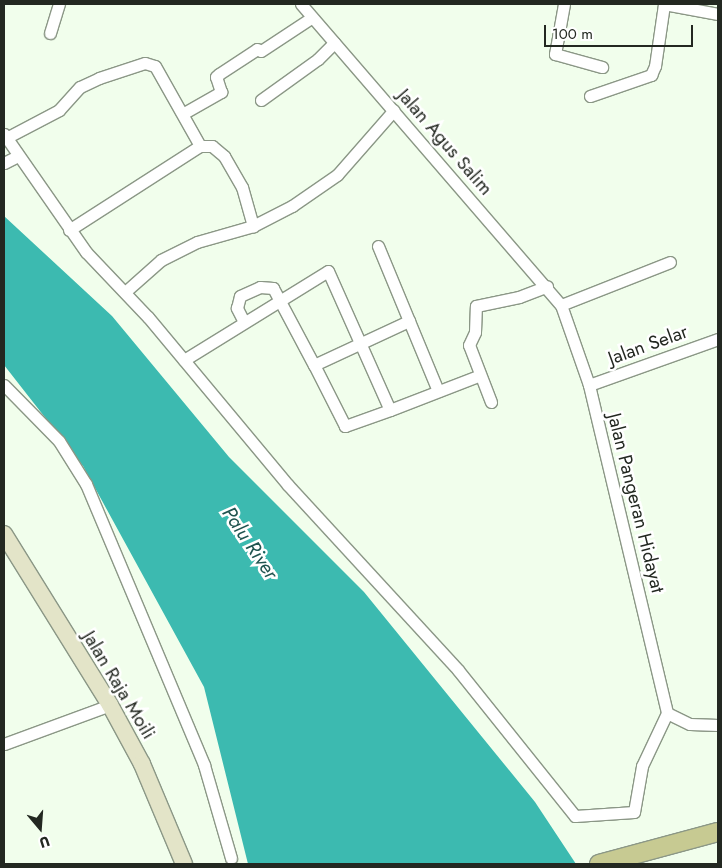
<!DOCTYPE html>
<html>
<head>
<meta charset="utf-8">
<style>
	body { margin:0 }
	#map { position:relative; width:722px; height:868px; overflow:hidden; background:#f1feec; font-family:Jost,sans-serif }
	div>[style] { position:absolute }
	.water>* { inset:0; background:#3cbab0 }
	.roads { filter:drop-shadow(1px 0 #8b9786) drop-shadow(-1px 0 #8b9786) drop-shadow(0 1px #8b9786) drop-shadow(0 -1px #8b9786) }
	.street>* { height:11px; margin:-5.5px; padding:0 5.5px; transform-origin:5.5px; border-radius:5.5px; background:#fff }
	.secondary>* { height:16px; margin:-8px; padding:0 8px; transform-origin:8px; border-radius:8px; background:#e3e4c8 }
	.primary>* { height:18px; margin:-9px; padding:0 9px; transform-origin:9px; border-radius:9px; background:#c7ca92 }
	span { translate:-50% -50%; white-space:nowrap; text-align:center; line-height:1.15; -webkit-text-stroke:5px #fff; paint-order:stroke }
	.street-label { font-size:19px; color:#232821 }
	.water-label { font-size:20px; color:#205450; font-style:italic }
	.frame { position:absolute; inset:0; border:5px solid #232821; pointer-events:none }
	.north { position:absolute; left:15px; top:803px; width:50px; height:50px; -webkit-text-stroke:4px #fff; paint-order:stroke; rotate:162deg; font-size:14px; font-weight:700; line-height:20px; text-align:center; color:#232821 }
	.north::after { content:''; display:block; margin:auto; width:18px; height:22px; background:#232821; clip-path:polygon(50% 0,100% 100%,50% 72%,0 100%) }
	.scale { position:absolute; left:544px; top:25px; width:149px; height:22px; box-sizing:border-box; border:2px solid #232821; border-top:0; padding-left:6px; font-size:15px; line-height:18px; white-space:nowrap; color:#232821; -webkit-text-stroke:4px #fff; paint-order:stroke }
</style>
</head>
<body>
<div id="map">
	<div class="water">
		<i style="clip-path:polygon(4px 216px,112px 316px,229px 457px,364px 592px,535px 802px,576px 864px,248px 864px,204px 687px,83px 466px,4px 365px)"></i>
	</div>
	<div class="roads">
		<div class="street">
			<i style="left:301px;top:4px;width:398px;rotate:49.2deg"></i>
			<i style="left:561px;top:305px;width:85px;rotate:70.7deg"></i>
			<i style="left:589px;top:385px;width:337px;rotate:76.6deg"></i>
			<i style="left:564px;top:4px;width:51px;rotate:100.2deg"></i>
			<i style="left:555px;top:54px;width:49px;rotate:15.5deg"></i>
			<i style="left:664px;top:4px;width:55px;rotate:10.5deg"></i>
			<i style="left:50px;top:33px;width:30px;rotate:-73deg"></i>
			<i style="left:590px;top:96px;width:65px;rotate:-19deg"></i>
			<i style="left:651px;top:75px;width:10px;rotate:-66deg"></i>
			<i style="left:655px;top:66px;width:63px;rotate:-81.7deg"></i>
			<i style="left:261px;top:100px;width:70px;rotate:-35.7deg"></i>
			<i style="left:318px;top:59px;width:23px;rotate:-45deg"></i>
			<i style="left:184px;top:113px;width:43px;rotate:-29.6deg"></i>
			<i style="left:221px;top:92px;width:16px;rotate:-108deg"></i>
			<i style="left:216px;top:77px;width:4px;rotate:-45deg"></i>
			<i style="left:219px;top:74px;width:45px;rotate:-33.3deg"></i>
			<i style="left:257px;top:49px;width:4px;rotate:27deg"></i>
			<i style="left:261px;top:51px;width:60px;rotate:-33.4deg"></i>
			<i style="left:4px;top:134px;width:144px;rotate:55.2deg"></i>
			<i style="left:86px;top:252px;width:90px;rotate:46.4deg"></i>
			<i style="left:148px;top:317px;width:219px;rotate:50.2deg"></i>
			<i style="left:288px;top:485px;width:251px;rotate:47.4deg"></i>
			<i style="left:458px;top:670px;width:187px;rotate:51.3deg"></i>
			<i style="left:575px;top:816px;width:59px;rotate:-3.9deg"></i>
			<i style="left:634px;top:812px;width:47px;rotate:-80.1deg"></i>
			<i style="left:642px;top:766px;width:59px;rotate:-64.7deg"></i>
			<i style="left:6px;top:138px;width:60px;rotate:-27.8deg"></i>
			<i style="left:59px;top:110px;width:31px;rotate:-48deg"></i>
			<i style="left:80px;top:87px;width:21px;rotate:-25deg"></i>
			<i style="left:99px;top:78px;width:48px;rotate:-18.1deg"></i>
			<i style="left:145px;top:63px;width:10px;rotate:17deg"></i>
			<i style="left:155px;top:66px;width:92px;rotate:60.6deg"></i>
			<i style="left:200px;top:146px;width:12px"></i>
			<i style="left:212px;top:146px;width:16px;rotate:40deg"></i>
			<i style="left:224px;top:156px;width:36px;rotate:60deg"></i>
			<i style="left:242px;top:187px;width:41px;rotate:74.2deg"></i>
			<i style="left:253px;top:226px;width:44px;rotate:-27.1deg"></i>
			<i style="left:292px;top:206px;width:55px;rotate:-34.6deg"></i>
			<i style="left:337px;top:175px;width:86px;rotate:-48.8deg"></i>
			<i style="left:4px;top:163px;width:16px;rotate:-27deg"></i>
			<i style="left:69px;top:230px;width:156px;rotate:-32.7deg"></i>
			<i style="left:378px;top:246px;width:157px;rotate:67.5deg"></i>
			<i style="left:125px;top:292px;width:48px;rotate:-41.6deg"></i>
			<i style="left:161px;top:260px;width:40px;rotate:-26.6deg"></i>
			<i style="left:197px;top:242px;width:58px;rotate:-15.9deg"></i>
			<i style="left:561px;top:305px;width:117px;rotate:-21.5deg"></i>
			<i style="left:244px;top:322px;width:16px;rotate:-117deg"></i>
			<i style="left:237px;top:308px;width:12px;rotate:-76deg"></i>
			<i style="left:240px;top:296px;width:22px;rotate:-24deg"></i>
			<i style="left:260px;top:287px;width:13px;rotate:4deg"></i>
			<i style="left:273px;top:288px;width:87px;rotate:62deg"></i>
			<i style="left:184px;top:360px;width:169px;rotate:-31.7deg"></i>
			<i style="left:328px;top:271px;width:152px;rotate:66deg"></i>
			<i style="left:390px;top:410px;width:94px;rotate:-21.1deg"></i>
			<i style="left:4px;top:385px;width:78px;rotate:45.5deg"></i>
			<i style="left:59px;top:441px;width:51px;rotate:57.9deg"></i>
			<i style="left:86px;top:484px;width:305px;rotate:67.2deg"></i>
			<i style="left:204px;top:765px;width:97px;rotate:73.8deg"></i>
			<i style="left:589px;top:385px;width:137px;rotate:-19.6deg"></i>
			<i style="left:491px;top:402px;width:61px;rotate:-111.1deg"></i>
			<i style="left:469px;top:345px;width:14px;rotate:-65deg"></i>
			<i style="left:475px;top:332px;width:26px;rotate:-88deg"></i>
			<i style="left:476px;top:306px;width:44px;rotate:-11.8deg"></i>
			<i style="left:519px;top:297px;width:30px;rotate:-21deg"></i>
			<i style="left:390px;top:410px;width:48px;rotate:160.4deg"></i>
			<i style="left:345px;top:426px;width:68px;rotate:-116.9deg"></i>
			<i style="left:314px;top:365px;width:105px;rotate:-24.9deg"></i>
			<i style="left:667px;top:713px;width:25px;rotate:26deg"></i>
			<i style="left:690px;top:724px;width:28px;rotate:2deg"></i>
			<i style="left:4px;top:744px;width:113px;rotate:-20.2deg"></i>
		</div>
		<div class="secondary">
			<i style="left:4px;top:534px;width:201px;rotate:58.2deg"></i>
			<i style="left:110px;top:705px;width:67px;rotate:61.5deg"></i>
			<i style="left:142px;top:764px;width:108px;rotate:67.2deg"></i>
		</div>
		<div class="primary">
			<i style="left:599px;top:864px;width:123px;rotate:-15.1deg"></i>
		</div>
	</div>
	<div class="street-label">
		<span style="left:445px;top:142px;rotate:49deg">Jalan Agus Salim</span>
		<span style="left:648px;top:345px;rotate:-20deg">Jalan Selar</span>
		<span style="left:636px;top:503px;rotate:76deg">Jalan Pangeran Hidayat</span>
		<span style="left:119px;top:685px;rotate:59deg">Jalan Raja Moili</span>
	</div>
	<div class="water-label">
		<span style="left:250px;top:543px;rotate:56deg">Palu River</span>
	</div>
	<div class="frame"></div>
	<div class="north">U</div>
	<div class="scale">100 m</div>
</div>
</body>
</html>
